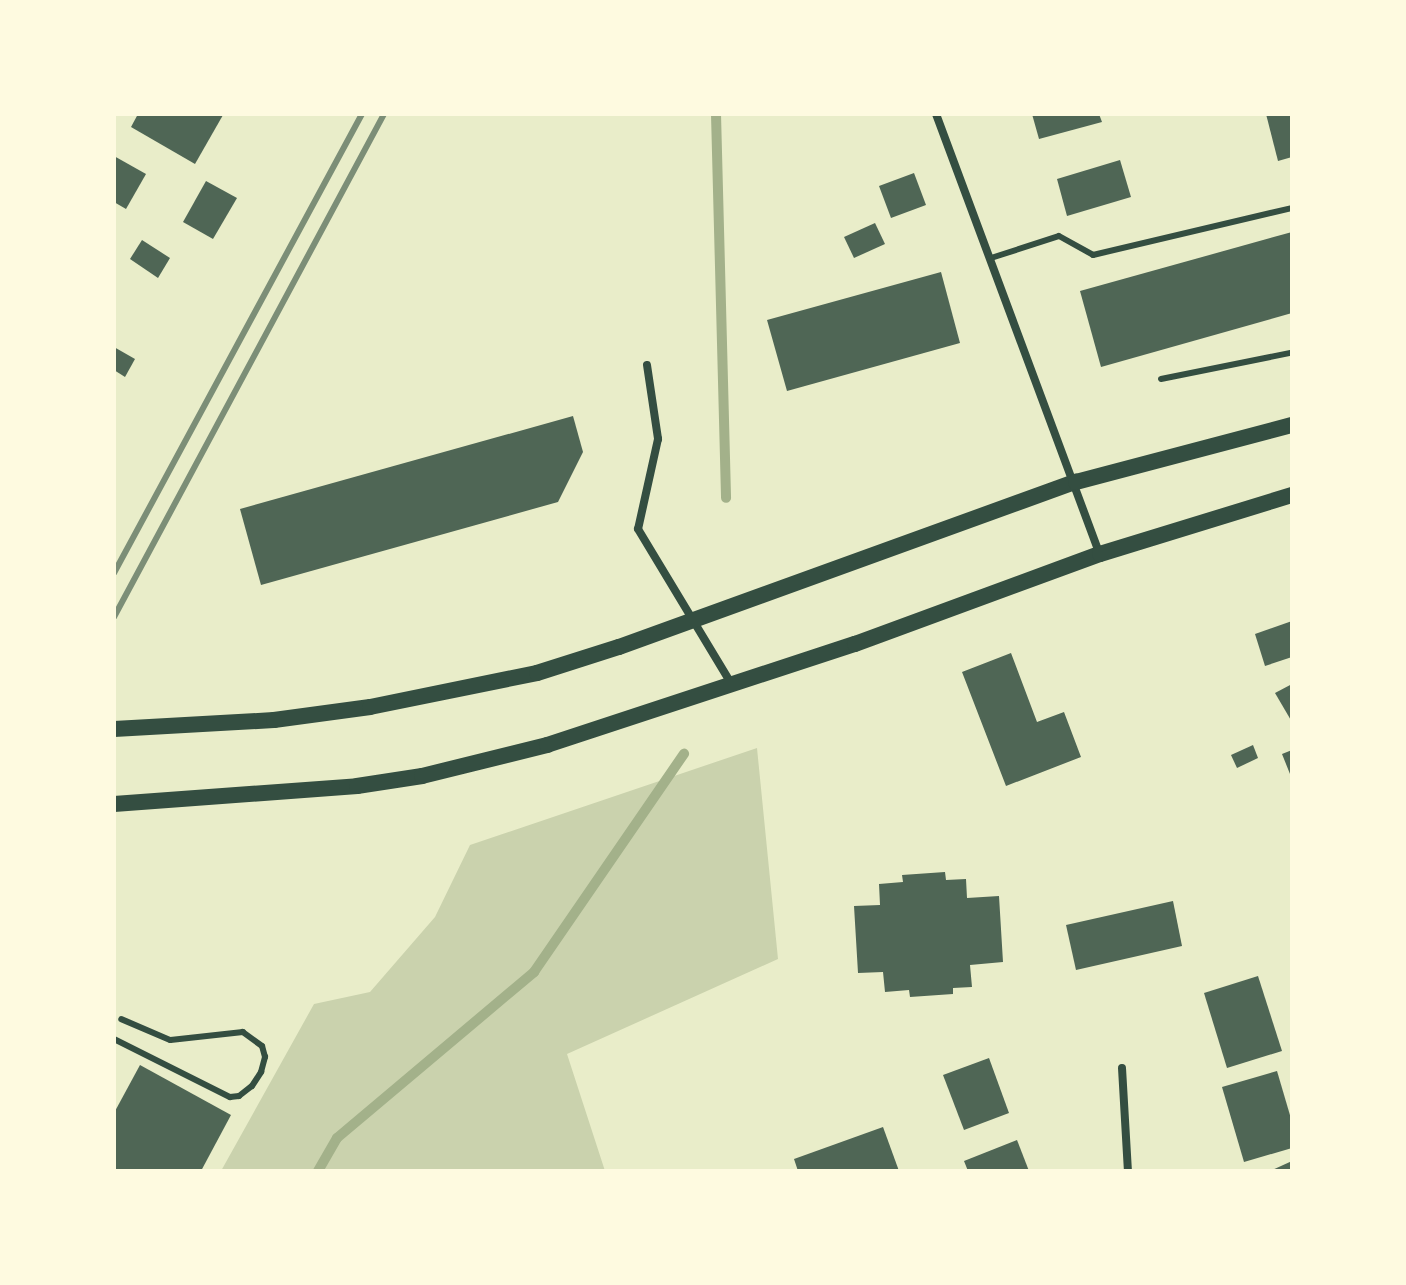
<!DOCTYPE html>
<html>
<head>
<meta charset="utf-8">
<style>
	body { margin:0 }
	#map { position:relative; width:1406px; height:1285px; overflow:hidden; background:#e9edc9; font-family:Lato,sans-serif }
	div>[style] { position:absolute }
	.green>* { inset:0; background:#cad2ad }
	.stream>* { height:10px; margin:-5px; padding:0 5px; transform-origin:5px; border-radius:5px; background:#a3b18a }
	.building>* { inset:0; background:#4f6655 }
	.service>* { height:6px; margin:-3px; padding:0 3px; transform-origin:3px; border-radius:3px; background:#344e41 }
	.minor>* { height:8px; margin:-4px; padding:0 4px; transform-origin:4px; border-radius:4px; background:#344e41 }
	.secondary>* { height:16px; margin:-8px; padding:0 8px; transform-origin:8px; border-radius:8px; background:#344e41 }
	.rail>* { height:6px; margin:-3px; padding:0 3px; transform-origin:3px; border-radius:3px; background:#7c8e77 }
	span { translate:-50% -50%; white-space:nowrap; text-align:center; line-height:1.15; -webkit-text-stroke:8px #fefae0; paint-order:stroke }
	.frame { position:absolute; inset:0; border:116px solid #fefae0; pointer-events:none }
</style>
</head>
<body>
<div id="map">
	<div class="green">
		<i style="clip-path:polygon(757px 748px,778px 959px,567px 1054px,605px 1171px,221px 1171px,314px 1004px,370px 992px,435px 917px,470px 845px)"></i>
	</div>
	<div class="stream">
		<i style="left:716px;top:114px;width:384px;rotate:88.5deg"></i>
		<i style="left:318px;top:1171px;width:38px;rotate:-60deg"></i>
		<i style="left:337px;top:1138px;width:258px;rotate:-40.1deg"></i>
		<i style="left:534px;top:972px;width:265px;rotate:-55.5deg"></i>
	</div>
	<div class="building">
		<i style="clip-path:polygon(138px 114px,220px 114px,223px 115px,195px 164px,131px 127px)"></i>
		<i style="clip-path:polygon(1032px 114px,1099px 114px,1102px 122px,1039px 139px)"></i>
		<i style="clip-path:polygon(1266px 114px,1292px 114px,1292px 157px,1278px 161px)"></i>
		<i style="clip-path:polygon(114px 156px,146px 174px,126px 209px,114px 202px)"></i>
		<i style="clip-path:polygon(1120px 160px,1131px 197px,1067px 216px,1057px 179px)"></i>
		<i style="clip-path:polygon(914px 173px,926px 205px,891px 218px,879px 186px)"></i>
		<i style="clip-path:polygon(206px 181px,237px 198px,213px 239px,183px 222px)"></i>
		<i style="clip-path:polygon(875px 223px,885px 244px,854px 258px,844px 237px)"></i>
		<i style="clip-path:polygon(1292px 232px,1292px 313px,1101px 367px,1080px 291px)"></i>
		<i style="clip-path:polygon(142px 240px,170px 258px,158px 278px,130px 259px)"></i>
		<i style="clip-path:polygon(941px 272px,960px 343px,787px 391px,767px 320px)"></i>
		<i style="clip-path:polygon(114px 347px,135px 359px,125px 377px,114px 370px)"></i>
		<i style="clip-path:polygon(573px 416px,583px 452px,558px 502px,261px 585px,240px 509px)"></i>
		<i style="clip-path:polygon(1292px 621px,1292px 657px,1265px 666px,1255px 634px)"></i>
		<i style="clip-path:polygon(1011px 653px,1037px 722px,1064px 712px,1081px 757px,1006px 786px,962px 672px)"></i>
		<i style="clip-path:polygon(1292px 684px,1292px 722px,1275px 693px)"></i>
		<i style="clip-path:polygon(1253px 745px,1258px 758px,1237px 768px,1231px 755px)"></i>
		<i style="clip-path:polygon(1292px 750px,1292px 779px,1282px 754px)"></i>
		<i style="clip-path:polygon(945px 872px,946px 880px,966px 879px,967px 898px,999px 896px,1003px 962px,970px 965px,972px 987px,953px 988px,953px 994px,910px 997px,909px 990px,885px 992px,883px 972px,858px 973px,854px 906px,880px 905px,879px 884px,903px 882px,902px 875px)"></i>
		<i style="clip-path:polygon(1173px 901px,1182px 946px,1076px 970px,1066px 925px)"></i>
		<i style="clip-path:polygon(1258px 976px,1282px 1051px,1227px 1068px,1204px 993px)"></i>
		<i style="clip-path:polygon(989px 1058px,1009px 1113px,964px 1130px,943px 1075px)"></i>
		<i style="clip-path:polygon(140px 1065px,231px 1115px,201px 1171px,114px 1171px,114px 1113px)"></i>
		<i style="clip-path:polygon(1277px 1071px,1292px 1122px,1292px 1148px,1244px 1162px,1222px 1087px)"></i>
		<i style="clip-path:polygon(883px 1127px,899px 1171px,798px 1171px,794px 1159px)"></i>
		<i style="clip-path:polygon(1017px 1140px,1029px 1171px,968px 1171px,964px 1161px)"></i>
		<i style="clip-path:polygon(1292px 1161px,1292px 1171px,1270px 1171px)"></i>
	</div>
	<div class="service">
		<i style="left:991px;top:258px;width:71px;rotate:-17.9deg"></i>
		<i style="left:1059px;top:236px;width:39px;rotate:29deg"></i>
		<i style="left:1093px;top:255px;width:204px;rotate:-13.3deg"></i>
		<i style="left:1161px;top:379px;width:132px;rotate:-11.4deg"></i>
		<i style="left:114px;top:1039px;width:130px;rotate:26.6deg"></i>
		<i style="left:230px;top:1097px;width:9px;rotate:-6deg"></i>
		<i style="left:239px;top:1096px;width:16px;rotate:-38deg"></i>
		<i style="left:252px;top:1086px;width:17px;rotate:-57deg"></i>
		<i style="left:261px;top:1072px;width:16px;rotate:-75deg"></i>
		<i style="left:265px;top:1057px;width:11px;rotate:-105deg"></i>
		<i style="left:262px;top:1046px;width:24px;rotate:-144deg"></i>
		<i style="left:243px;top:1032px;width:73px;rotate:173.7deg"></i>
		<i style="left:170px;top:1040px;width:53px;rotate:-156.8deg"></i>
	</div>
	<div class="minor">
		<i style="left:936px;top:114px;width:470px;rotate:69.6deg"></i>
		<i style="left:647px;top:365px;width:75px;rotate:81.5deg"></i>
		<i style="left:658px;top:439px;width:92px;rotate:102.5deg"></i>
		<i style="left:638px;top:529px;width:182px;rotate:58.9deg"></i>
		<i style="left:1122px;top:1068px;width:103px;rotate:86.7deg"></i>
	</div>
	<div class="secondary">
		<i style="left:114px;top:729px;width:160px;rotate:-3.2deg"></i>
		<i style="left:274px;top:720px;width:97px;rotate:-7.7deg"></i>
		<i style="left:370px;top:707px;width:170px;rotate:-11.5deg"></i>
		<i style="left:537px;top:673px;width:86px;rotate:-17.6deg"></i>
		<i style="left:619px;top:647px;width:486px;rotate:-19.9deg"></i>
		<i style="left:1076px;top:482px;width:223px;rotate:-14.8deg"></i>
		<i style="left:114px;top:804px;width:244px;rotate:-4.2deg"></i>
		<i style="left:357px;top:786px;width:66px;rotate:-8.7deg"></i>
		<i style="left:422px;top:776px;width:129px;rotate:-13.9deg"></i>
		<i style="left:547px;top:745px;width:324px;rotate:-18.2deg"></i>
		<i style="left:855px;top:644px;width:261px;rotate:-20.2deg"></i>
		<i style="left:1100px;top:554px;width:201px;rotate:-17.1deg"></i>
	</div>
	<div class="rail">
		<i style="left:114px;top:573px;width:522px;rotate:-61.62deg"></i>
		<i style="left:114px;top:617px;width:571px;rotate:-61.77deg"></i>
	</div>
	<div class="frame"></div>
</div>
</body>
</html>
